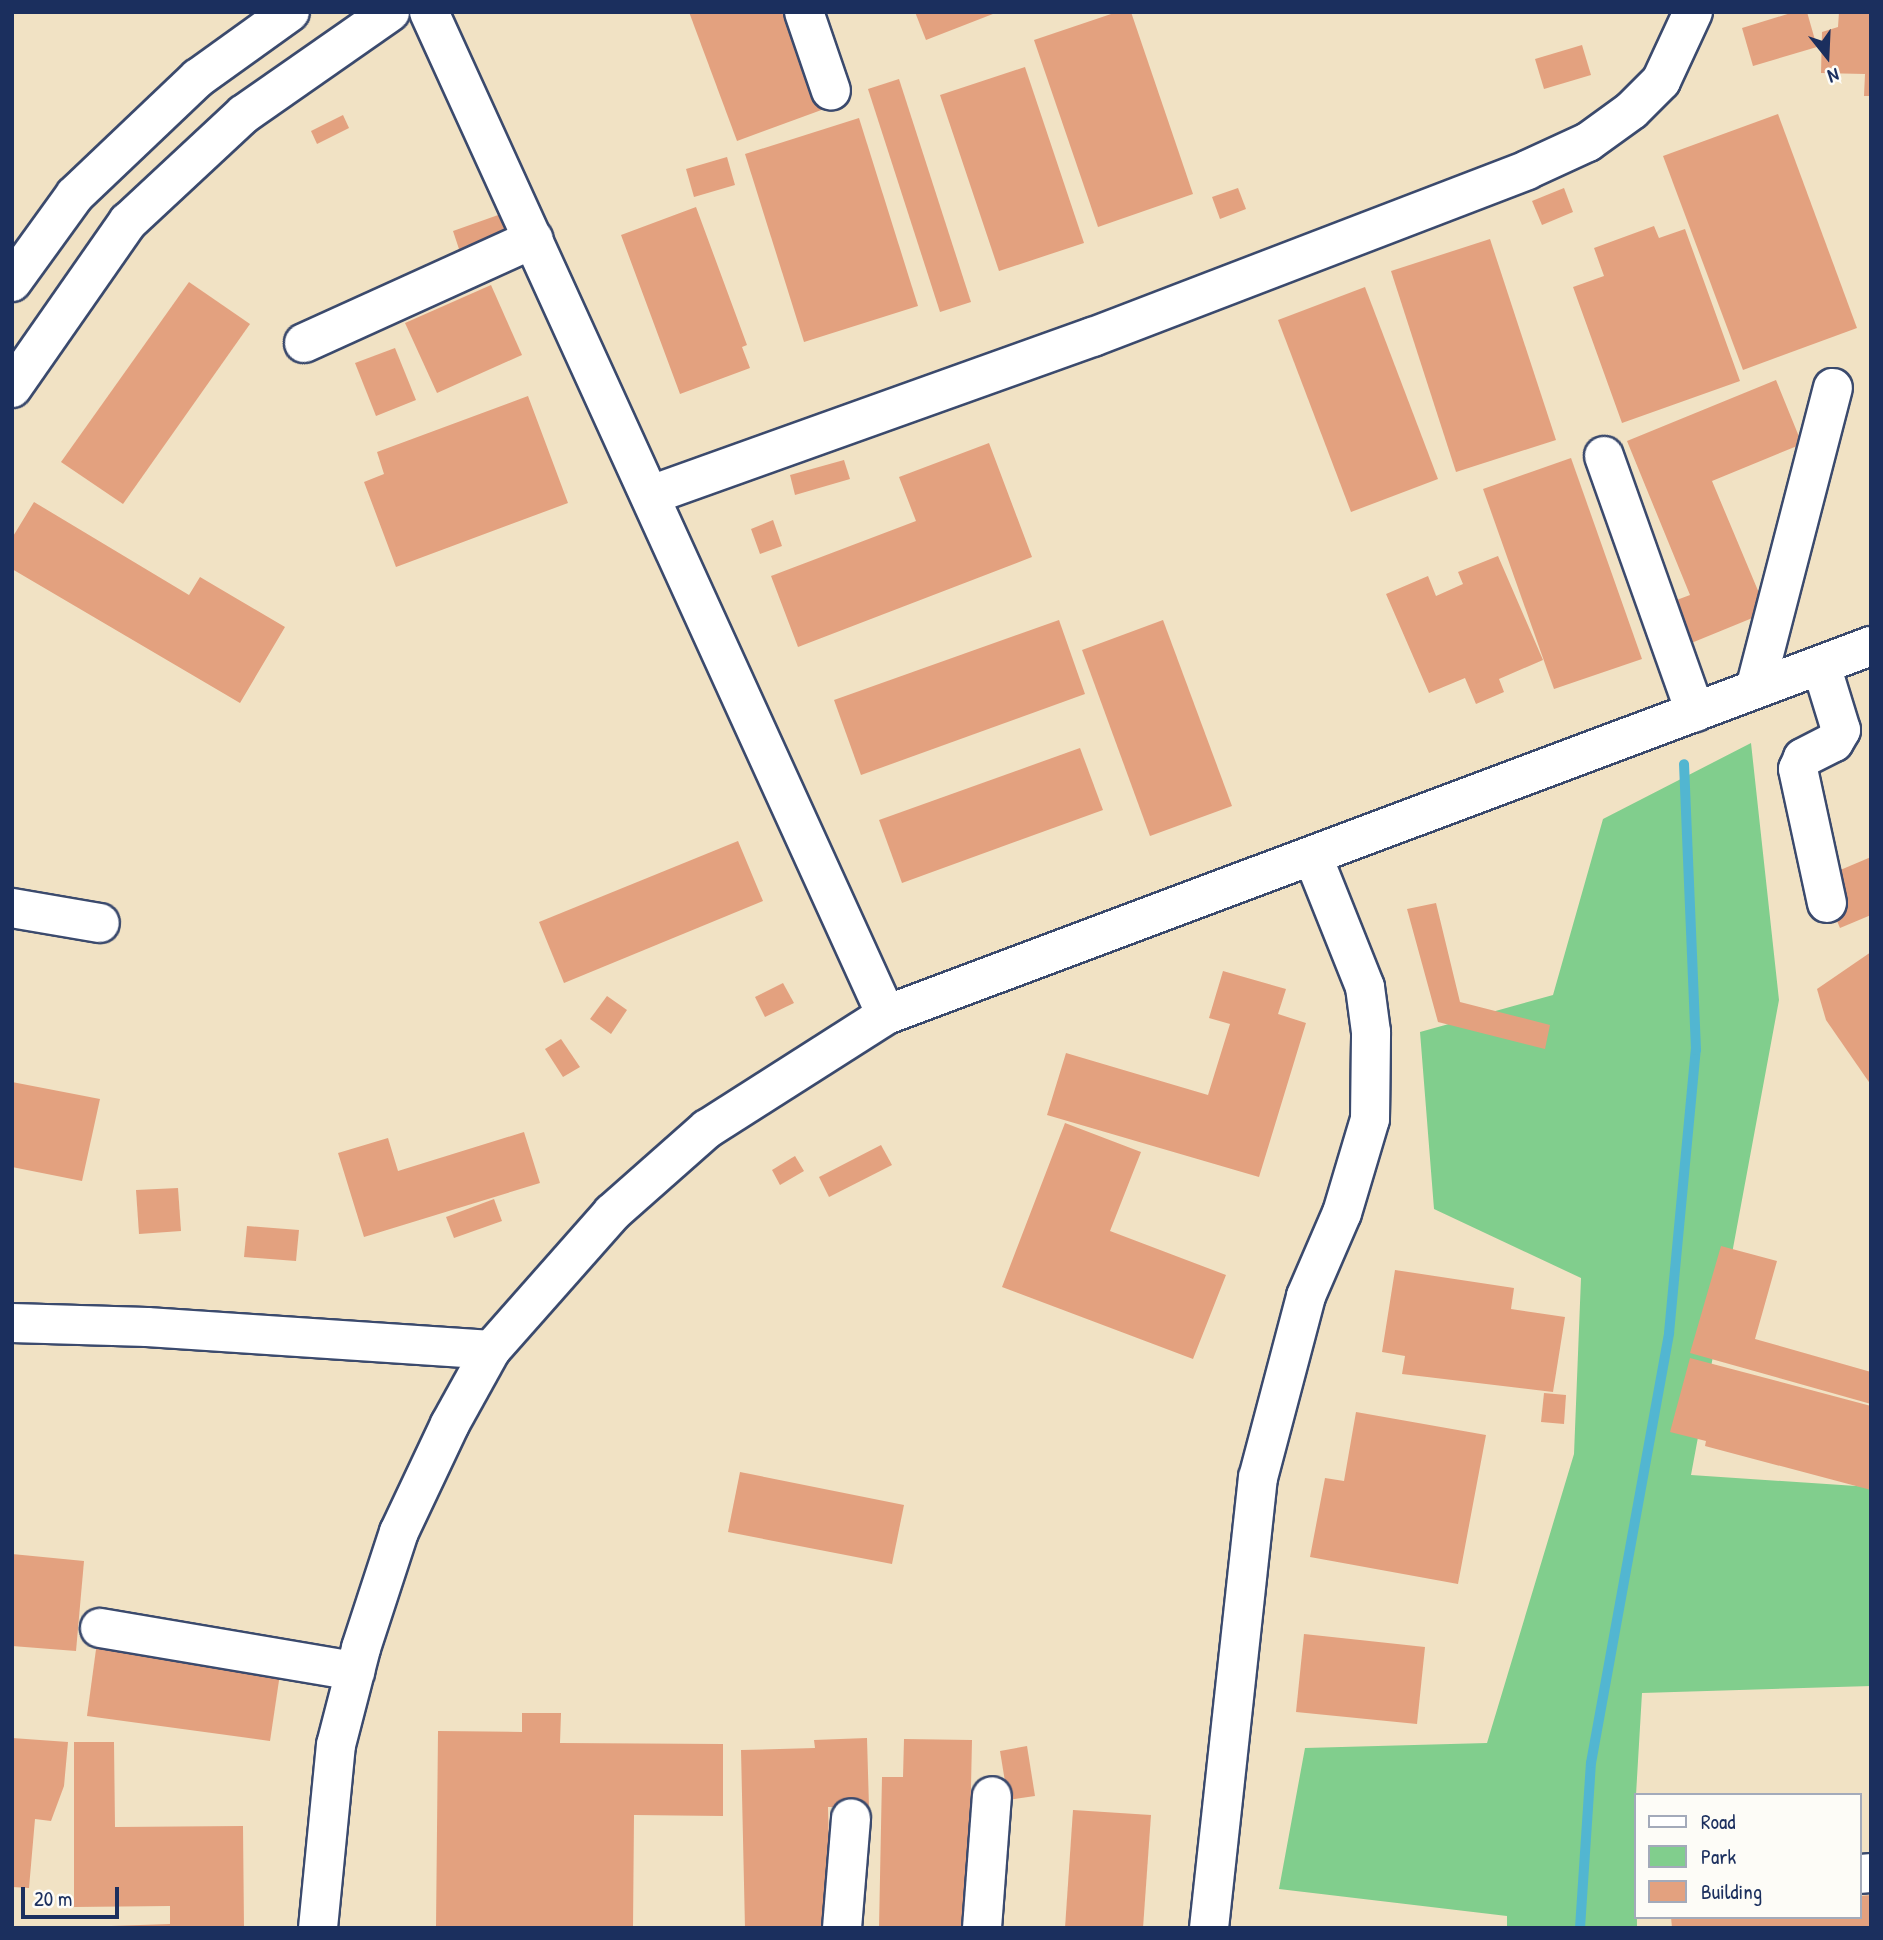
<!DOCTYPE html>
<html>
<head>
<meta charset="utf-8">
<style>
	body { margin:0 }
	#map { position:relative; width:1883px; height:1940px; overflow:hidden; background:#f1e2c4; font-family:"Patrick Hand",sans-serif }
	div>[style] { position:absolute }
	.green>* { inset:0; background:#81ce8d }
	.stream>* { height:10px; margin:-5px; padding:0 5px; transform-origin:5px; border-radius:5px; background:#52b6d1 }
	.building>* { inset:0; background:#e3a17f }
	.roads { filter:drop-shadow(2px 0 #3b4a6d) drop-shadow(-2px 0 #3b4a6d) drop-shadow(0 2px #3b4a6d) drop-shadow(0 -2px #3b4a6d) }
	.minor>* { height:38px; margin:-19px; padding:0 19px; transform-origin:19px; border-radius:19px; background:#fff }
	span { translate:-50% -50%; white-space:nowrap; text-align:center; line-height:1.15; -webkit-text-stroke:6px #fdfcf7; paint-order:stroke }
	.frame { position:absolute; inset:0; border:14px solid #1b2f5e; pointer-events:none }
	.legend { position:absolute; left:1634px; top:1793px; width:228px; height:126px; box-sizing:border-box; background:#fdfcf7; border:2px solid #a3aaba; margin:0; padding:9px 12px; list-style:none; font-size:21px; color:#1b2f5e }
	.legend li { display:flex; align-items:center; gap:14px; height:35px }
	.legend b { width:35px; border:2px solid #a3aaba }
	.north { position:absolute; left:1792px; top:21px; width:70px; height:70px; -webkit-text-stroke:5px #fdfcf7; paint-order:stroke; rotate:162deg; font-size:19px; font-weight:700; line-height:28px; text-align:center; color:#1b2f5e }
	.north::after { content:''; display:block; margin:auto; width:24px; height:32px; background:#1b2f5e; clip-path:polygon(50% 0,100% 100%,50% 72%,0 100%) }
	.scale { position:absolute; left:21px; top:1887px; width:98px; height:32px; box-sizing:border-box; border:4px solid #1b2f5e; border-top:0; padding-left:9px; font-size:21px; line-height:24px; white-space:nowrap; color:#1b2f5e; -webkit-text-stroke:5px #fdfcf7; paint-order:stroke }
</style>
</head>
<body>
<div id="map">
	<div class="green">
		<i style="clip-path:polygon(1751px 743px,1779px 1000px,1691px 1475px,1871px 1487px,1871px 1686px,1642px 1693px,1636px 1795px,1637px 1928px,1507px 1928px,1507px 1916px,1279px 1889px,1305px 1748px,1487px 1743px,1574px 1454px,1581px 1278px,1434px 1209px,1420px 1032px,1553px 995px,1603px 819px)"></i>
	</div>
	<div class="stream">
		<i style="left:1580px;top:1928px;width:165px;rotate:-86.2deg"></i>
		<i style="left:1591px;top:1763px;width:437px;rotate:-79.7deg"></i>
		<i style="left:1669px;top:1333px;width:284px;rotate:-84.6deg"></i>
		<i style="left:1696px;top:1050px;width:286px;rotate:-92.4deg"></i>
	</div>
	<div class="building">
		<i style="clip-path:polygon(689px 12px,813px 12px,846px 101px,737px 141px)"></i>
		<i style="clip-path:polygon(915px 12px,998px 12px,926px 40px)"></i>
		<i style="clip-path:polygon(1117px 12px,1131px 12px,1193px 194px,1098px 227px,1034px 40px)"></i>
		<i style="clip-path:polygon(1794px 12px,1807px 12px,1817px 47px,1753px 66px,1742px 28px)"></i>
		<i style="clip-path:polygon(1839px 12px,1870px 14px,1871px 96px,1864px 96px,1865px 74px,1821px 73px,1822px 32px,1838px 27px)"></i>
		<i style="clip-path:polygon(1582px 45px,1591px 75px,1544px 89px,1535px 59px)"></i>
		<i style="clip-path:polygon(1025px 67px,1084px 243px,999px 271px,940px 95px)"></i>
		<i style="clip-path:polygon(899px 79px,971px 302px,940px 312px,868px 89px)"></i>
		<i style="clip-path:polygon(1778px 114px,1857px 328px,1743px 370px,1663px 156px)"></i>
		<i style="clip-path:polygon(343px 115px,349px 128px,317px 144px,311px 131px)"></i>
		<i style="clip-path:polygon(859px 118px,918px 306px,804px 342px,745px 154px)"></i>
		<i style="clip-path:polygon(727px 157px,735px 185px,694px 197px,686px 169px)"></i>
		<i style="clip-path:polygon(1238px 188px,1246px 209px,1220px 219px,1212px 197px)"></i>
		<i style="clip-path:polygon(1564px 188px,1573px 212px,1542px 225px,1532px 201px)"></i>
		<i style="clip-path:polygon(696px 207px,747px 345px,742px 347px,750px 368px,680px 394px,621px 235px)"></i>
		<i style="clip-path:polygon(501px 214px,511px 241px,462px 258px,453px 231px)"></i>
		<i style="clip-path:polygon(1654px 226px,1659px 238px,1685px 229px,1740px 381px,1622px 423px,1573px 287px,1604px 276px,1594px 248px)"></i>
		<i style="clip-path:polygon(1490px 239px,1556px 440px,1456px 472px,1391px 271px)"></i>
		<i style="clip-path:polygon(189px 282px,250px 324px,123px 504px,61px 462px)"></i>
		<i style="clip-path:polygon(491px 285px,522px 355px,437px 393px,405px 323px)"></i>
		<i style="clip-path:polygon(1365px 287px,1438px 479px,1351px 512px,1278px 320px)"></i>
		<i style="clip-path:polygon(395px 348px,416px 400px,376px 416px,355px 363px)"></i>
		<i style="clip-path:polygon(1776px 380px,1802px 444px,1712px 481px,1767px 612px,1684px 646px,1666px 604px,1690px 595px,1627px 441px)"></i>
		<i style="clip-path:polygon(528px 396px,568px 503px,396px 567px,364px 482px,384px 474px,377px 452px)"></i>
		<i style="clip-path:polygon(989px 443px,1032px 557px,798px 647px,771px 576px,916px 521px,899px 477px)"></i>
		<i style="clip-path:polygon(1571px 458px,1642px 659px,1554px 689px,1483px 489px)"></i>
		<i style="clip-path:polygon(844px 460px,850px 479px,795px 495px,790px 475px)"></i>
		<i style="clip-path:polygon(34px 502px,189px 595px,200px 577px,285px 627px,240px 703px,12px 569px,12px 538px)"></i>
		<i style="clip-path:polygon(773px 520px,782px 546px,760px 554px,751px 529px)"></i>
		<i style="clip-path:polygon(1498px 556px,1543px 660px,1499px 679px,1504px 692px,1476px 704px,1465px 678px,1429px 693px,1386px 594px,1428px 576px,1436px 596px,1463px 584px,1458px 572px)"></i>
		<i style="clip-path:polygon(1059px 620px,1085px 694px,861px 775px,834px 700px)"></i>
		<i style="clip-path:polygon(1163px 620px,1232px 806px,1150px 836px,1082px 650px)"></i>
		<i style="clip-path:polygon(1080px 748px,1103px 810px,902px 883px,879px 820px)"></i>
		<i style="clip-path:polygon(738px 841px,763px 901px,564px 983px,539px 922px)"></i>
		<i style="clip-path:polygon(1871px 857px,1871px 915px,1840px 928px,1819px 879px)"></i>
		<i style="clip-path:polygon(1436px 903px,1460px 1002px,1550px 1025px,1545px 1049px,1438px 1022px,1407px 909px)"></i>
		<i style="clip-path:polygon(1871px 952px,1871px 1085px,1826px 1020px,1817px 989px)"></i>
		<i style="clip-path:polygon(1223px 971px,1286px 989px,1278px 1014px,1306px 1023px,1259px 1177px,1047px 1115px,1066px 1053px,1208px 1095px,1230px 1024px,1209px 1018px)"></i>
		<i style="clip-path:polygon(783px 983px,794px 1003px,765px 1017px,755px 997px)"></i>
		<i style="clip-path:polygon(607px 996px,627px 1010px,611px 1034px,590px 1019px)"></i>
		<i style="clip-path:polygon(561px 1039px,580px 1067px,563px 1077px,545px 1049px)"></i>
		<i style="clip-path:polygon(12px 1082px,100px 1099px,82px 1181px,12px 1167px)"></i>
		<i style="clip-path:polygon(1065px 1123px,1141px 1152px,1110px 1231px,1226px 1275px,1193px 1359px,1002px 1287px)"></i>
		<i style="clip-path:polygon(524px 1132px,540px 1183px,364px 1237px,338px 1153px,388px 1138px,398px 1171px)"></i>
		<i style="clip-path:polygon(881px 1145px,892px 1165px,829px 1197px,819px 1177px)"></i>
		<i style="clip-path:polygon(795px 1156px,804px 1171px,780px 1185px,772px 1170px)"></i>
		<i style="clip-path:polygon(178px 1188px,181px 1231px,139px 1234px,136px 1190px)"></i>
		<i style="clip-path:polygon(494px 1199px,502px 1221px,454px 1238px,446px 1217px)"></i>
		<i style="clip-path:polygon(247px 1226px,299px 1230px,296px 1261px,244px 1257px)"></i>
		<i style="clip-path:polygon(1721px 1246px,1777px 1261px,1755px 1339px,1871px 1372px,1871px 1404px,1690px 1353px)"></i>
		<i style="clip-path:polygon(1395px 1270px,1514px 1288px,1511px 1309px,1565px 1317px,1553px 1392px,1402px 1374px,1405px 1356px,1382px 1352px)"></i>
		<i style="clip-path:polygon(1690px 1358px,1871px 1406px,1871px 1490px,1705px 1446px,1706px 1441px,1670px 1432px)"></i>
		<i style="clip-path:polygon(1544px 1393px,1566px 1395px,1564px 1424px,1541px 1422px)"></i>
		<i style="clip-path:polygon(1356px 1412px,1486px 1435px,1458px 1584px,1310px 1557px,1325px 1478px,1344px 1481px)"></i>
		<i style="clip-path:polygon(740px 1472px,904px 1505px,892px 1564px,728px 1532px)"></i>
		<i style="clip-path:polygon(12px 1554px,84px 1561px,76px 1651px,12px 1646px)"></i>
		<i style="clip-path:polygon(1304px 1634px,1425px 1647px,1417px 1724px,1296px 1712px)"></i>
		<i style="clip-path:polygon(97px 1642px,281px 1667px,270px 1741px,87px 1716px)"></i>
		<i style="clip-path:polygon(522px 1713px,561px 1713px,560px 1743px,723px 1744px,723px 1816px,634px 1815px,633px 1928px,436px 1928px,438px 1731px,522px 1732px)"></i>
		<i style="clip-path:polygon(12px 1738px,68px 1742px,64px 1786px,51px 1821px,35px 1819px,29px 1888px,12px 1887px)"></i>
		<i style="clip-path:polygon(867px 1738px,869px 1807px,828px 1807px,831px 1928px,745px 1928px,741px 1750px,815px 1748px,814px 1740px)"></i>
		<i style="clip-path:polygon(904px 1739px,972px 1740px,968px 1928px,879px 1928px,882px 1777px,903px 1777px)"></i>
		<i style="clip-path:polygon(74px 1742px,114px 1742px,115px 1827px,243px 1826px,244px 1928px,52px 1928px,170px 1924px,170px 1906px,74px 1907px)"></i>
		<i style="clip-path:polygon(1027px 1746px,1035px 1796px,1008px 1800px,1000px 1751px)"></i>
		<i style="clip-path:polygon(1073px 1810px,1151px 1815px,1143px 1928px,1065px 1928px)"></i>
		<i style="clip-path:polygon(1871px 1895px,1871px 1928px,1672px 1928px,1671px 1917px,1860px 1917px,1860px 1896px)"></i>
	</div>
	<div class="roads">
		<div class="minor">
			<i style="left:429px;top:12px;width:1102px;rotate:65.5deg"></i>
			<i style="left:804px;top:12px;width:83px;rotate:71.1deg"></i>
			<i style="left:12px;top:282px;width:107px;rotate:-54.1deg"></i>
			<i style="left:75px;top:195px;width:170px;rotate:-43.6deg"></i>
			<i style="left:198px;top:78px;width:113px;rotate:-35.7deg"></i>
			<i style="left:304px;top:343px;width:252px;rotate:-24.4deg"></i>
			<i style="left:12px;top:388px;width:203px;rotate:-55.1deg"></i>
			<i style="left:128px;top:222px;width:158px;rotate:-43deg"></i>
			<i style="left:244px;top:114px;width:178px;rotate:-34.9deg"></i>
			<i style="left:1604px;top:456px;width:272px;rotate:70.4deg"></i>
			<i style="left:651px;top:495px;width:469px;rotate:-19.7deg"></i>
			<i style="left:1093px;top:337px;width:465px;rotate:-21deg"></i>
			<i style="left:1527px;top:170px;width:67px;rotate:-24.7deg"></i>
			<i style="left:1588px;top:142px;width:54px;rotate:-36deg"></i>
			<i style="left:1632px;top:110px;width:41px;rotate:-45deg"></i>
			<i style="left:1661px;top:81px;width:76px;rotate:-65.1deg"></i>
			<i style="left:1821px;top:665px;width:68px;rotate:72.9deg"></i>
			<i style="left:1841px;top:730px;width:14px;rotate:120deg"></i>
			<i style="left:1834px;top:742px;width:35px;rotate:153deg"></i>
			<i style="left:1803px;top:758px;width:12px;rotate:114deg"></i>
			<i style="left:1798px;top:769px;width:137px;rotate:77.8deg"></i>
			<i style="left:1755px;top:689px;width:311px;rotate:-75.5deg"></i>
			<i style="left:12px;top:908px;width:89px;rotate:9.7deg"></i>
			<i style="left:12px;top:1323px;width:135px;rotate:1.7deg"></i>
			<i style="left:147px;top:1327px;width:345px;rotate:3.8deg"></i>
			<i style="left:100px;top:1628px;width:259px;rotate:9.6deg"></i>
			<i style="left:1860px;top:1874px;width:11px;rotate:-5deg"></i>
			<i style="left:318px;top:1928px;width:184px;rotate:-84.4deg"></i>
			<i style="left:336px;top:1745px;width:100px;rotate:-75.5deg"></i>
			<i style="left:361px;top:1648px;width:122px;rotate:-71.9deg"></i>
			<i style="left:399px;top:1532px;width:119px;rotate:-64.7deg"></i>
			<i style="left:450px;top:1424px;width:85px;rotate:-61deg"></i>
			<i style="left:491px;top:1350px;width:183px;rotate:-48.5deg"></i>
			<i style="left:612px;top:1213px;width:127px;rotate:-41.5deg"></i>
			<i style="left:707px;top:1129px;width:212px;rotate:-32.5deg"></i>
			<i style="left:886px;top:1015px;width:1052px;rotate:-20.54deg"></i>
			<i style="left:842px;top:1928px;width:110px;rotate:-85.3deg"></i>
			<i style="left:982px;top:1928px;width:132px;rotate:-85.7deg"></i>
			<i style="left:1209px;top:1928px;width:453px;rotate:-83.8deg"></i>
			<i style="left:1258px;top:1478px;width:188px;rotate:-75.2deg"></i>
			<i style="left:1306px;top:1296px;width:90px;rotate:-66.6deg"></i>
			<i style="left:1342px;top:1213px;width:98px;rotate:-73.4deg"></i>
			<i style="left:1370px;top:1119px;width:87px;rotate:-89.3deg"></i>
			<i style="left:1371px;top:1032px;width:45px;rotate:-97.6deg"></i>
			<i style="left:1365px;top:987px;width:140px;rotate:-111.8deg"></i>
		</div>
	</div>
	<div class="frame"></div>
	<ul class="legend">
	<li><b style="height:9px;background:#fff"></b>Road</li>
	<li><b style="height:19px;background:#81ce8d"></b>Park</li>
	<li><b style="height:19px;background:#e3a17f"></b>Building</li>
	</ul>
	<div class="north">N</div>
	<div class="scale">20 m</div>
</div>
</body>
</html>
